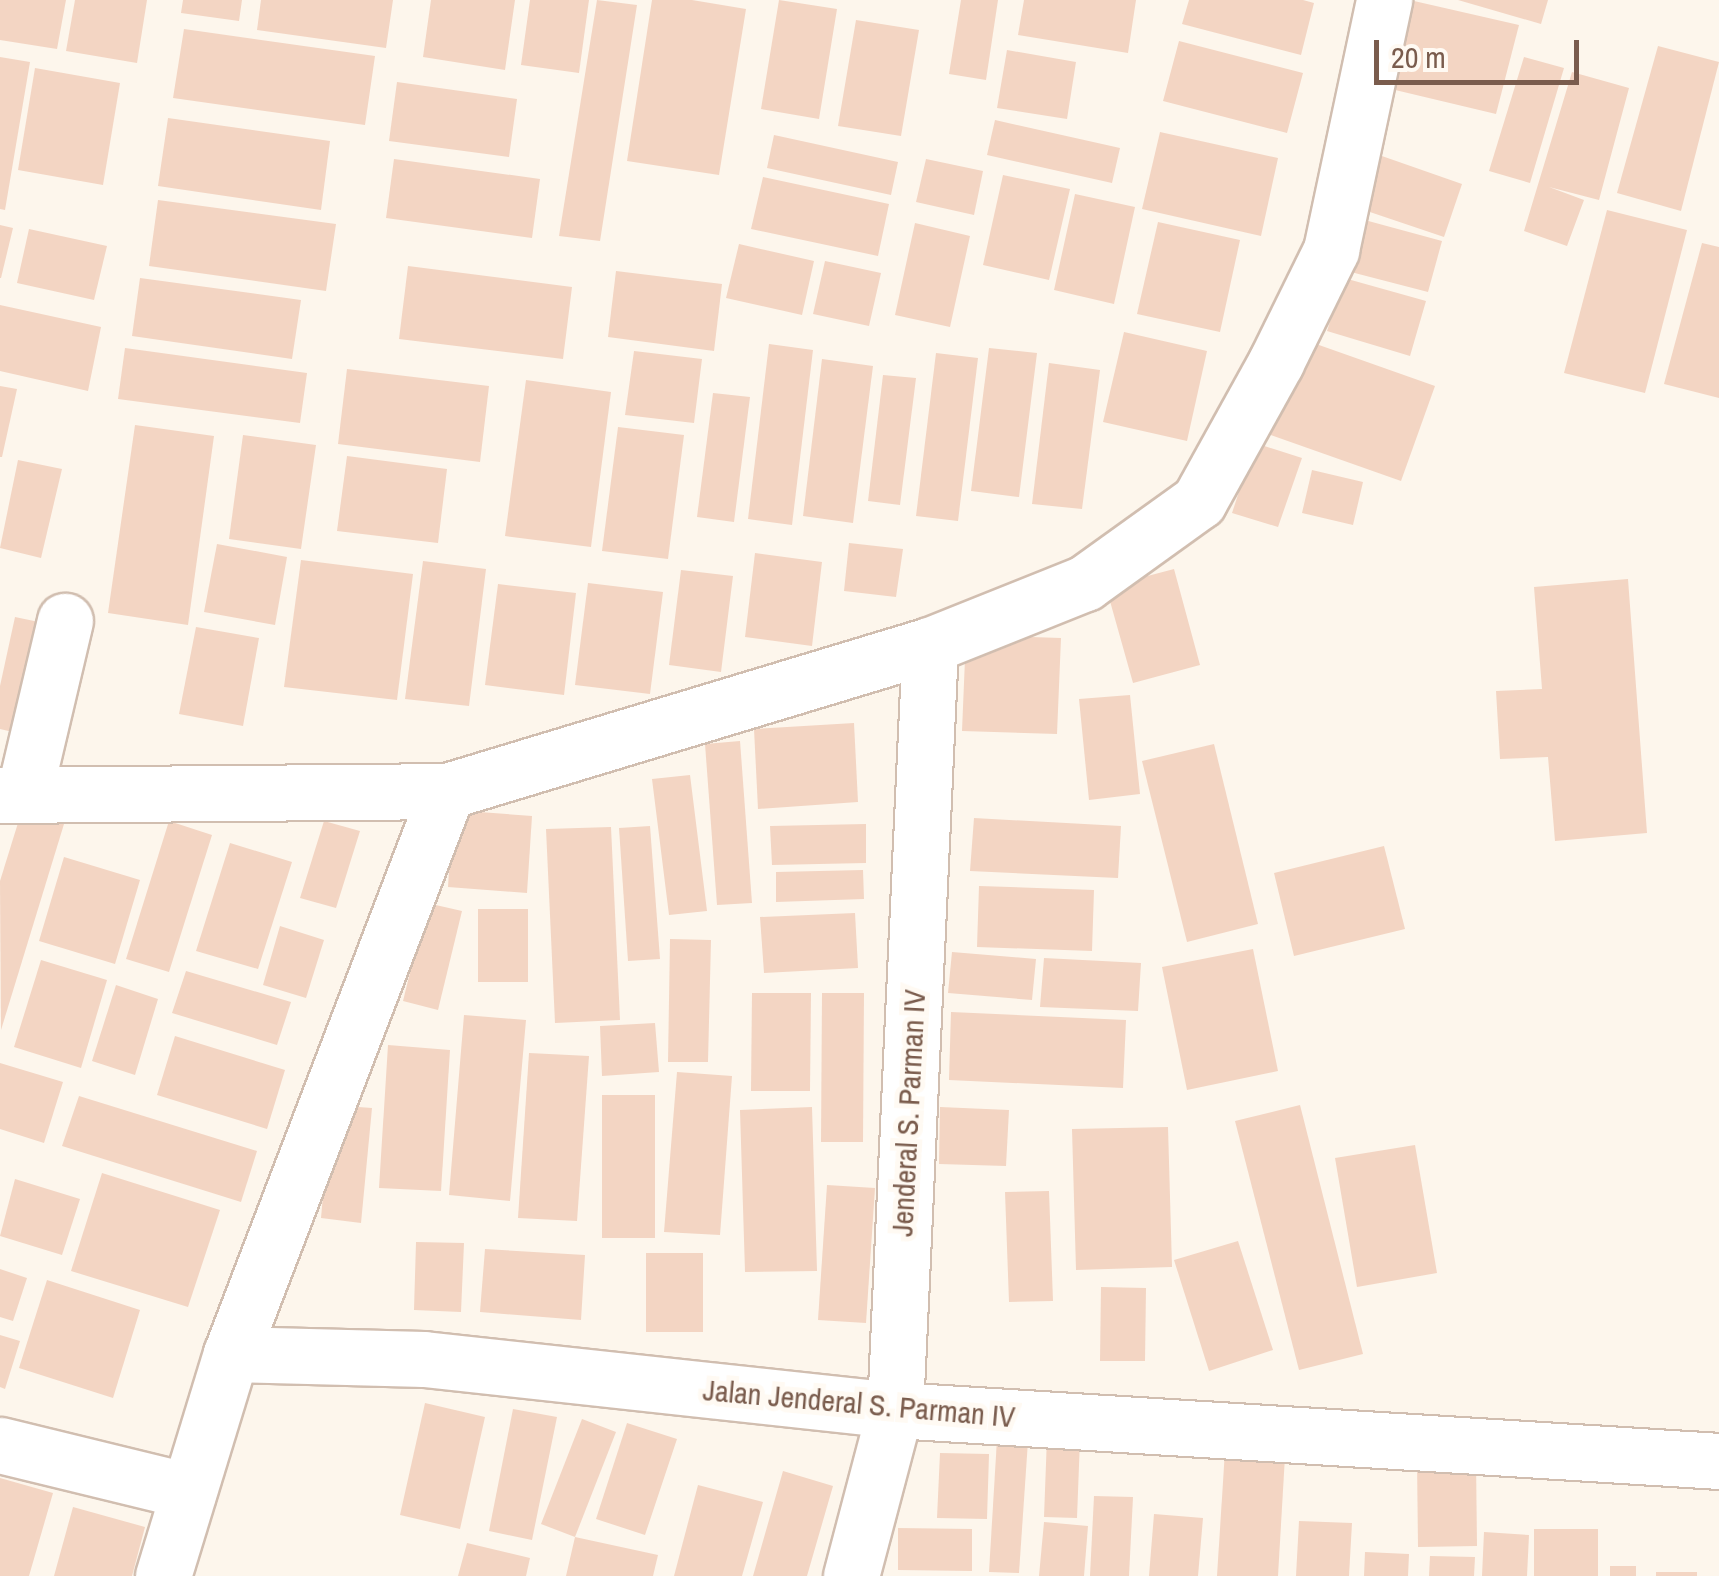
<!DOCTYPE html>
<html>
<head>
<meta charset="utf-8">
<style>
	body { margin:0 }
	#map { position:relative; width:1719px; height:1576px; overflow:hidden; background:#fdf6ec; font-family:"Archivo Narrow",sans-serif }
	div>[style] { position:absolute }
	.building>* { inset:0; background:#f3d5c3 }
	.roads { filter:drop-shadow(2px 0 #d1beb0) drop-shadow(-2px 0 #d1beb0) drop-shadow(0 2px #d1beb0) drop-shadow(0 -2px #d1beb0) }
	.minor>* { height:55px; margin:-27.5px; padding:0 27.5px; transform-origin:27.5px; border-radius:27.5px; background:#fff }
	span { translate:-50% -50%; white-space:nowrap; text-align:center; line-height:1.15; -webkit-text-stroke:10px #fffaf3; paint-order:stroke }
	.street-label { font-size:30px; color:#7a5c4d }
	.scale { position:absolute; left:1374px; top:40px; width:205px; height:45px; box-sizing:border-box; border:5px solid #7a5c4d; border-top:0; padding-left:12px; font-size:30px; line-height:35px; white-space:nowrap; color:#7a5c4d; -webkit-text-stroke:8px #fffaf3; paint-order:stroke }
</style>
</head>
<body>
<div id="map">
	<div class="building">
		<i style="clip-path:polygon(0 0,66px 0,57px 49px,0 40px)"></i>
		<i style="clip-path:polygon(75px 0,147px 0,137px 63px,66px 51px)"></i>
		<i style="clip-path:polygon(183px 0,242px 0,239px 21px,181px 13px)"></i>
		<i style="clip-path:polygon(261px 0,393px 0,386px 48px,257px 30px)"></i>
		<i style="clip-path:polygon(431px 0,515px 0,505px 70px,423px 57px)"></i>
		<i style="clip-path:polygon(530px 0,589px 0,579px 73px,521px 65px)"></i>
		<i style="clip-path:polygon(597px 0,637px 5px,600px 241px,559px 236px)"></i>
		<i style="clip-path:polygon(652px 0,692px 0,746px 9px,719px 175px,627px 161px)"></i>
		<i style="clip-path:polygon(779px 0,837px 9px,819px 119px,761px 109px)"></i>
		<i style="clip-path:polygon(961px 0,998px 0,986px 80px,949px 74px)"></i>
		<i style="clip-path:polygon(1024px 0,1136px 0,1128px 53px,1018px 35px)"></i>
		<i style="clip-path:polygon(1189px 0,1303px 0,1314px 3px,1301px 55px,1182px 24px)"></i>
		<i style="clip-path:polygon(1458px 0,1548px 0,1541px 24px)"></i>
		<i style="clip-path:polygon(1414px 1px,1519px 25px,1496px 114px,1391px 89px)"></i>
		<i style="clip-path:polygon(856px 20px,919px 30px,901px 136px,838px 126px)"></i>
		<i style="clip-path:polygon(184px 29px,375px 56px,365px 125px,173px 98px)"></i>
		<i style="clip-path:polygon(1179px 41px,1303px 73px,1287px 133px,1163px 101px)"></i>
		<i style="clip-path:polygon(1658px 46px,1719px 62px,1681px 211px,1617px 193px)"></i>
		<i style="clip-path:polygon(1007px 50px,1076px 62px,1067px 119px,997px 108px)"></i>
		<i style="clip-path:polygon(0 57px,30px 62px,5px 210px,0 209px)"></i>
		<i style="clip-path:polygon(1524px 57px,1564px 68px,1530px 183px,1489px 171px)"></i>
		<i style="clip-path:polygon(35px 68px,120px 83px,103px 185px,18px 170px)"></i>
		<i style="clip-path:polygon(1572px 72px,1629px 88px,1599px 200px,1549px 187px,1584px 200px,1567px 246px,1524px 231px)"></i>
		<i style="clip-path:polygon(397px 82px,517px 99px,509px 157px,389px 141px)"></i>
		<i style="clip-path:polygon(168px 118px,330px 141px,321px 210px,158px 186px)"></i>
		<i style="clip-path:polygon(995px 120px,1120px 148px,1112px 183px,987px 155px)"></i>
		<i style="clip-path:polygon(1160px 132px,1278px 158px,1261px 236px,1142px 209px)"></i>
		<i style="clip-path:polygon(774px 135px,898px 162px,891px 195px,767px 168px)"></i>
		<i style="clip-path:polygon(1379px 155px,1462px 184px,1444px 237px,1361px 209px)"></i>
		<i style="clip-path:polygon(394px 159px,540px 179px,532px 238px,386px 218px)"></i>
		<i style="clip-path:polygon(926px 159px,983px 171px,974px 215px,916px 202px)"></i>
		<i style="clip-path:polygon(1003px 175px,1070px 189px,1049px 280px,983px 265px)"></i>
		<i style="clip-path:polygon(763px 177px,889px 204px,878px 256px,751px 229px)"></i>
		<i style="clip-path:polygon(1075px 194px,1135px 207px,1114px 304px,1054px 290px)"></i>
		<i style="clip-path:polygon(158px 200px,336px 224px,326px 291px,149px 266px)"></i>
		<i style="clip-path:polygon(1607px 210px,1687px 230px,1645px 393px,1564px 373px)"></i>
		<i style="clip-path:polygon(1361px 219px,1442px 241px,1428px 292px,1347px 271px)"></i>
		<i style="clip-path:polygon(1158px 222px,1240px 240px,1220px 332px,1137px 314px)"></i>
		<i style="clip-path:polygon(915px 223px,970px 236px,950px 327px,895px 315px)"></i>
		<i style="clip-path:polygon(0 225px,13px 228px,1px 278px,0 278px)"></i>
		<i style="clip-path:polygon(29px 229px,107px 246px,94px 300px,17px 283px)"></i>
		<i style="clip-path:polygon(1702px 243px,1719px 247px,1719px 398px,1664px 384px)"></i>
		<i style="clip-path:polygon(739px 244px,814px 261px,802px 315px,726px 298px)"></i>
		<i style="clip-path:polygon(825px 261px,881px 273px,869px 326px,813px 314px)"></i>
		<i style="clip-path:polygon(408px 266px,572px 287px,563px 359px,399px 339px)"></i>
		<i style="clip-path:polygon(616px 271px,722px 284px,714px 351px,608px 337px)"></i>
		<i style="clip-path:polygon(140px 278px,301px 300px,292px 359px,132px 336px)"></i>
		<i style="clip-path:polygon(1344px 278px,1426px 301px,1410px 356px,1327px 331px)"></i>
		<i style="clip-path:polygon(0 305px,101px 327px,88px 391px,0 371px)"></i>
		<i style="clip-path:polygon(1124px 332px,1207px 351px,1187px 441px,1103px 422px)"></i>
		<i style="clip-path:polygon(1302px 339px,1435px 386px,1401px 481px,1268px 434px)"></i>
		<i style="clip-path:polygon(769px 344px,813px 350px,792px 525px,748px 519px)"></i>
		<i style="clip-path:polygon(125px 348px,307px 373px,300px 423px,118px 399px)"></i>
		<i style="clip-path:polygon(989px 348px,1037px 353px,1019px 497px,971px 491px)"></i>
		<i style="clip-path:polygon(634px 351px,702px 359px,694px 423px,625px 415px)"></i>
		<i style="clip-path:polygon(936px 353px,978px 358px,958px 521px,916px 516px)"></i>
		<i style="clip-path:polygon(822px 359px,873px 366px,853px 523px,803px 516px)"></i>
		<i style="clip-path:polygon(1049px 363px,1100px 370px,1082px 509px,1032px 504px)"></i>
		<i style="clip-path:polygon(347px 369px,489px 386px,480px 462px,338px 444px)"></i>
		<i style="clip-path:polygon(883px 375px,916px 378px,900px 505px,868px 501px)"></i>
		<i style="clip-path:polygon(526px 380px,611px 392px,591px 547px,505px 536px)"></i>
		<i style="clip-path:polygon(0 386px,17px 389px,2px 457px,0 457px)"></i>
		<i style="clip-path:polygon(713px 393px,750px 397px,734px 522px,697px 517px)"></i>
		<i style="clip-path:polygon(135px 425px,214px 436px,188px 625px,108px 613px)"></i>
		<i style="clip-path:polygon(618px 427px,684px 435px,668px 559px,602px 551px)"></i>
		<i style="clip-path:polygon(243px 435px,316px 445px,301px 549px,229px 539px)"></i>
		<i style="clip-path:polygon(1255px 443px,1302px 458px,1278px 527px,1232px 513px)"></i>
		<i style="clip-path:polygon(347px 456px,447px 469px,438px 543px,337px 531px)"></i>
		<i style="clip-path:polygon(18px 460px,62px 469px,41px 558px,0 548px)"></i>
		<i style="clip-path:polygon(1312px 470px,1363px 482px,1353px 525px,1302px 513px)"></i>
		<i style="clip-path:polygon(849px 543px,903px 549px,896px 597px,844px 591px)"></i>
		<i style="clip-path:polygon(217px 544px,287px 557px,275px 625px,204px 612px)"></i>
		<i style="clip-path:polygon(755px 553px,822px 562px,812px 646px,745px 637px)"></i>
		<i style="clip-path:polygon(301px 560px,413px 574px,397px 700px,284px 687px)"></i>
		<i style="clip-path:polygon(423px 561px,486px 569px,469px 706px,405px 699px)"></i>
		<i style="clip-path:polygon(1174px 569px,1200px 665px,1133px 683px,1106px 587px)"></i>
		<i style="clip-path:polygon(681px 570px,733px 576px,721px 672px,669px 665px)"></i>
		<i style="clip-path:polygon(1628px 579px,1647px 833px,1555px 841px,1548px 757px,1500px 759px,1496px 691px,1542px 689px,1534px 587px)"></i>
		<i style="clip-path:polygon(588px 583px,663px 592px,650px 694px,575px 685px)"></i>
		<i style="clip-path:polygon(498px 584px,576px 593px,564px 695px,485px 685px)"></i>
		<i style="clip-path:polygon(15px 617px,58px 626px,34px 737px,0 729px,0 686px)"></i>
		<i style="clip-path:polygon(196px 627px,259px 638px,243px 726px,179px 714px)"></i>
		<i style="clip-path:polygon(966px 635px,1061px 638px,1057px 734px,962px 731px)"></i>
		<i style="clip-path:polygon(1130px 695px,1140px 794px,1089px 800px,1079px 699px)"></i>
		<i style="clip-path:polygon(854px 723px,858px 802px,758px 809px,754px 729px)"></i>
		<i style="clip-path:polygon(740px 741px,752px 903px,717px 905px,705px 744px)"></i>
		<i style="clip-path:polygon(1214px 744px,1258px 924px,1187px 942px,1142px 761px)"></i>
		<i style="clip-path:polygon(690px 775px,707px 911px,669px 915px,652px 779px)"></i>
		<i style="clip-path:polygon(22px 810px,64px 824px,1px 1030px,0 881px)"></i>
		<i style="clip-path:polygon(453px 810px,532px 816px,527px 893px,448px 887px)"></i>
		<i style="clip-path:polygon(974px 818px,1121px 826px,1118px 878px,970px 871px)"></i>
		<i style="clip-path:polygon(169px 821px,212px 835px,169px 972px,126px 959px)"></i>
		<i style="clip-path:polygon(324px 821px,360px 831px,336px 908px,300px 898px)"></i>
		<i style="clip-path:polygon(866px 824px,866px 863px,772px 865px,770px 826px)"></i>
		<i style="clip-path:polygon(650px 826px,660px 959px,628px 961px,619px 828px)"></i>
		<i style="clip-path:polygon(611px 827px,620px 1020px,555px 1023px,546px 829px)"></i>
		<i style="clip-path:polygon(230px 843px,292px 862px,258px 969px,196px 951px)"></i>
		<i style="clip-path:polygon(1384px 846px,1405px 929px,1294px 956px,1274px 873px)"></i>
		<i style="clip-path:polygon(64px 857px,140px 880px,115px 964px,39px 941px)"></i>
		<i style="clip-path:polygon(863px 870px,864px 899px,776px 902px,776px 872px)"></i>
		<i style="clip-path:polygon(979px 886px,1094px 890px,1092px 951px,977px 947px)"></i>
		<i style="clip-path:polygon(427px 903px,462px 911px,438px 1010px,403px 1001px)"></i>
		<i style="clip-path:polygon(478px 909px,528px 909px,528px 982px,478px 982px)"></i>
		<i style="clip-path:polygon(855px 913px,858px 968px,764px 973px,760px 917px)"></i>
		<i style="clip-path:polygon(280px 926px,324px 940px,306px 998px,263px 985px)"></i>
		<i style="clip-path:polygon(670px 939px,711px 940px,708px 1062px,668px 1062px)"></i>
		<i style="clip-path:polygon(1253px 949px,1278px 1071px,1187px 1090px,1162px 967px)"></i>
		<i style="clip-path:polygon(952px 952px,1036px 959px,1032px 1000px,948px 993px)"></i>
		<i style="clip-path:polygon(1044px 958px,1141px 963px,1138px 1011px,1040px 1007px)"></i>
		<i style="clip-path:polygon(41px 960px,107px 980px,81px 1068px,14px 1047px)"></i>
		<i style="clip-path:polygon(186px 971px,291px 1002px,277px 1045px,172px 1013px)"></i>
		<i style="clip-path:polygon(116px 985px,158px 999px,135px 1075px,92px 1061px)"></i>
		<i style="clip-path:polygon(752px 993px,811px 993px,810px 1091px,751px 1091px)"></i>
		<i style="clip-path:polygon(822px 993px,864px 993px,863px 1142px,821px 1142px)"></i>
		<i style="clip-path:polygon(951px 1012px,1126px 1020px,1123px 1088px,949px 1080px)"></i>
		<i style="clip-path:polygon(464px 1015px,526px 1020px,510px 1201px,449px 1195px)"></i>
		<i style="clip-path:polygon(655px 1023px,659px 1072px,602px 1076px,600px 1026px)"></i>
		<i style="clip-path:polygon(175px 1036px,285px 1070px,267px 1129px,157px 1095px)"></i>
		<i style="clip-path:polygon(388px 1045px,450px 1050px,441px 1191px,379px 1188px)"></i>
		<i style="clip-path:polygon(529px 1053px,589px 1056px,577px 1221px,518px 1218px)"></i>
		<i style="clip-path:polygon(0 1063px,63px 1082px,44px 1143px,0 1129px)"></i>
		<i style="clip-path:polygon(677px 1072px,732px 1076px,720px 1235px,664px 1232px)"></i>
		<i style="clip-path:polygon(602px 1095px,655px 1095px,655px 1238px,602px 1238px)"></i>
		<i style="clip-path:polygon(79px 1096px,257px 1151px,241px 1202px,62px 1146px)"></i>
		<i style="clip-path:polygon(331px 1105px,372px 1108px,361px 1223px,321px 1218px)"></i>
		<i style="clip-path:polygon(1300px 1105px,1363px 1354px,1299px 1370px,1235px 1121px)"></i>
		<i style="clip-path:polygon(812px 1107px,817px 1271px,745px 1272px,740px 1110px)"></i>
		<i style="clip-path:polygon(940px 1107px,1009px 1110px,1006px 1166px,939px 1164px)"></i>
		<i style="clip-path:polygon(1168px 1127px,1172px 1267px,1076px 1270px,1072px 1129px)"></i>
		<i style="clip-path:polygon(1415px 1145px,1437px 1273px,1357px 1287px,1335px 1158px)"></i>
		<i style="clip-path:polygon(102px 1173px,220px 1210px,188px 1307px,71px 1271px)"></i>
		<i style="clip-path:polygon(15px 1179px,80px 1199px,62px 1255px,0 1236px)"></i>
		<i style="clip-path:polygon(827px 1185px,875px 1188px,866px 1323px,818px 1320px)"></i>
		<i style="clip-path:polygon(1049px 1191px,1053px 1301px,1009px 1302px,1005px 1192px)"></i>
		<i style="clip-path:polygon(1238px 1241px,1273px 1350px,1209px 1371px,1174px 1260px)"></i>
		<i style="clip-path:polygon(416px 1242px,464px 1243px,461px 1312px,414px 1310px)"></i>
		<i style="clip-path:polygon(485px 1249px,585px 1255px,581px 1320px,480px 1312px)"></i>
		<i style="clip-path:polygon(646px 1253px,703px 1253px,703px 1332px,646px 1332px)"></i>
		<i style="clip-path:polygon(0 1269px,27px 1278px,13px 1321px,0 1317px)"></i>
		<i style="clip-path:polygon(47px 1280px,140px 1310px,113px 1398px,19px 1368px)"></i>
		<i style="clip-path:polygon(1101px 1287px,1146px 1288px,1145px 1361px,1100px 1361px)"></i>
		<i style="clip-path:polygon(0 1335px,20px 1341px,5px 1389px,0 1387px)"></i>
		<i style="clip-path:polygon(425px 1403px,485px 1417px,460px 1529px,400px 1515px)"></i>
		<i style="clip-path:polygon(513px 1409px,557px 1417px,532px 1540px,489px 1531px)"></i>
		<i style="clip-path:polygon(582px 1419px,616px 1432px,575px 1537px,541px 1524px)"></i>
		<i style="clip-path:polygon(627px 1423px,677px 1439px,645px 1535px,596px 1519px)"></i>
		<i style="clip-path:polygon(1226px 1435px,1286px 1439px,1278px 1576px,1217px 1576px)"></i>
		<i style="clip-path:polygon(1047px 1437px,1080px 1439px,1077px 1518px,1044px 1517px)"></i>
		<i style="clip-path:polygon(997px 1439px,1028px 1441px,1019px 1573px,989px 1572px)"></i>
		<i style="clip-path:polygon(940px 1453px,989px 1454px,987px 1519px,937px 1518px)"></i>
		<i style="clip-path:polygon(1476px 1459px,1477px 1546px,1418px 1547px,1417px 1460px)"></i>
		<i style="clip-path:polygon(783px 1471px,833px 1486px,807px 1576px,753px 1576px)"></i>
		<i style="clip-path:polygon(0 1478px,53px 1493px,29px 1576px,0 1576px)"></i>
		<i style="clip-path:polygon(698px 1485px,763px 1502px,742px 1576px,674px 1576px)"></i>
		<i style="clip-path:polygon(1094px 1496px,1133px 1497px,1129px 1576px,1090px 1576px)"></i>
		<i style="clip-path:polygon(73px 1507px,145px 1527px,132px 1576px,54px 1576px)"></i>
		<i style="clip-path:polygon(1154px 1514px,1203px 1518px,1198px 1576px,1149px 1576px)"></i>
		<i style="clip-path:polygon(1299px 1521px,1352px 1523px,1349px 1576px,1296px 1576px)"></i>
		<i style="clip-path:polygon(1044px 1522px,1088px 1526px,1084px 1576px,1039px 1576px)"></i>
		<i style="clip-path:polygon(898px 1528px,972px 1529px,972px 1571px,898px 1570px)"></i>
		<i style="clip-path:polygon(1534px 1529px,1598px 1529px,1598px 1576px,1534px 1576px)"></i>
		<i style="clip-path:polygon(1484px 1532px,1529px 1535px,1527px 1576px,1482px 1576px)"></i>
		<i style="clip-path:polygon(575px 1537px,658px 1555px,653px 1576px,566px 1576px)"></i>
		<i style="clip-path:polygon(467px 1543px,530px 1558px,526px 1576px,458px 1576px)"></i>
		<i style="clip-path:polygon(1365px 1552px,1409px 1554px,1408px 1576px,1364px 1576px)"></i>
		<i style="clip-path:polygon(1430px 1556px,1475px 1557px,1474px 1576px,1429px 1576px)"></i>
		<i style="clip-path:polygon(1610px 1566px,1636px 1566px,1636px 1576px,1610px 1576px)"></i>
		<i style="clip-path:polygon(1656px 1572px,1697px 1572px,1697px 1576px,1656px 1576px)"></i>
	</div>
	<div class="roads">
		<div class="minor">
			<i style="left:24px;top:794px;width:178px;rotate:-76.7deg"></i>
			<i style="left:0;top:795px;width:447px;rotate:-0.5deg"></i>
			<i style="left:447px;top:791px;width:505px;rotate:-16.82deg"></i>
			<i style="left:930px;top:645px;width:167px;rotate:-21.8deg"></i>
			<i style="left:1085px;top:583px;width:140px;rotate:-35.7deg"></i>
			<i style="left:1199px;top:501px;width:159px;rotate:-61deg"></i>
			<i style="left:1276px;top:362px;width:125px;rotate:-63.8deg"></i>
			<i style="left:1331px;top:250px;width:256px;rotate:-78deg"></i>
			<i style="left:231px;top:1354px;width:603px;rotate:-69.01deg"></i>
			<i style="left:0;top:1445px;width:194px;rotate:13.7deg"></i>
			<i style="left:163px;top:1576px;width:232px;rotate:-73deg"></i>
			<i style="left:231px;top:1354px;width:193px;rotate:1.5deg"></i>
			<i style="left:424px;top:1359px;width:474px;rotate:6.2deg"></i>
			<i style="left:895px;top:1410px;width:826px;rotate:3.54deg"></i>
			<i style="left:851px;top:1576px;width:172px;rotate:-75.2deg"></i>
			<i style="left:895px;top:1410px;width:766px;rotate:-87.38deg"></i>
		</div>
	</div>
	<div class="street-label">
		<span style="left:908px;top:1113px;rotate:-87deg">Jenderal S. Parman IV</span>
		<span style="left:859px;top:1403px;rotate:5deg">Jalan Jenderal S. Parman IV</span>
	</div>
	<div class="scale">20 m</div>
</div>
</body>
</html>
